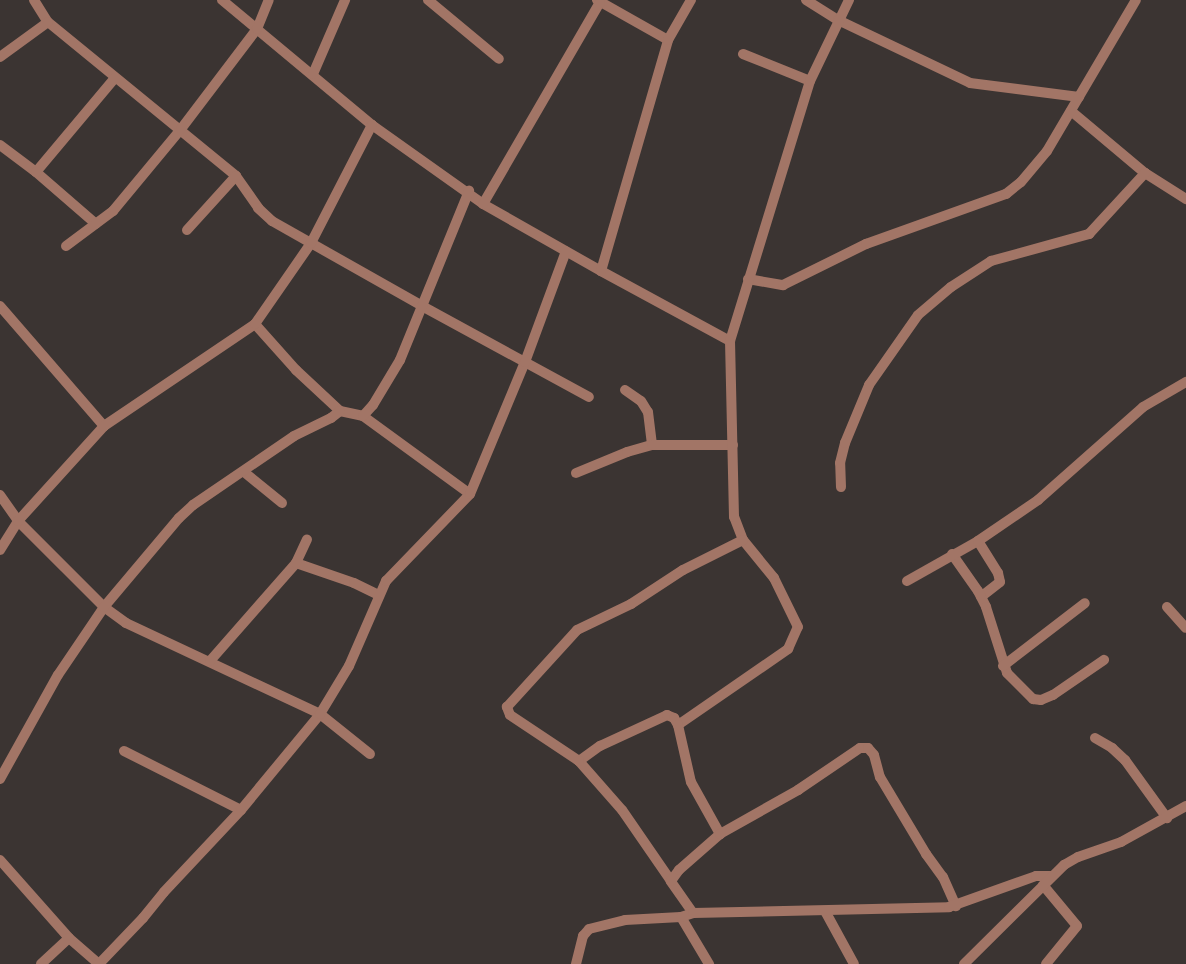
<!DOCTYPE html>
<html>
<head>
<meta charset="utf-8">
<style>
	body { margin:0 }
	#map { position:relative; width:1186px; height:964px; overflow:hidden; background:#3b3432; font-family:"Fira Sans Condensed",sans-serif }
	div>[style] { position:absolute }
	.street>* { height:10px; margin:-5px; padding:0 5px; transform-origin:5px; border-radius:5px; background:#a27566 }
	span { translate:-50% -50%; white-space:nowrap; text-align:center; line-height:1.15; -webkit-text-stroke:5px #3b3432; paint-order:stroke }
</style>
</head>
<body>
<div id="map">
	<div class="street">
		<i style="left:34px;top:0;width:26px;rotate:58deg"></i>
		<i style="left:48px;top:22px;width:243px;rotate:39.3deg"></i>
		<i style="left:236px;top:176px;width:39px;rotate:55deg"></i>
		<i style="left:258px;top:208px;width:19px;rotate:43deg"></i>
		<i style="left:272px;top:221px;width:172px;rotate:29.5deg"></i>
		<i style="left:422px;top:306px;width:190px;rotate:28.6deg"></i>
		<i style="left:222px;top:0;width:195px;rotate:39.8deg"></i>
		<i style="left:372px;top:125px;width:136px;rotate:35.4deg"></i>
		<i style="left:483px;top:204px;width:136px;rotate:29.6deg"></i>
		<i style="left:601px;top:271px;width:147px;rotate:28.5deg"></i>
		<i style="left:428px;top:0;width:92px;rotate:39.7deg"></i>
		<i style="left:597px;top:0;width:81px;rotate:29.4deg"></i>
		<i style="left:806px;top:0;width:38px;rotate:32deg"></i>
		<i style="left:838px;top:20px;width:146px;rotate:25.5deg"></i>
		<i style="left:970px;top:83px;width:110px;rotate:7.3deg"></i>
		<i style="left:743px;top:54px;width:72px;rotate:21.9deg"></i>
		<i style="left:0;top:57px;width:59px;rotate:-36.1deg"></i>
		<i style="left:313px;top:74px;width:81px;rotate:-66.6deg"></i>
		<i style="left:1071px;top:111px;width:97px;rotate:40deg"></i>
		<i style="left:1145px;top:173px;width:49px;rotate:32.4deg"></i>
		<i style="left:0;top:145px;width:45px;rotate:36.9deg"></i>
		<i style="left:36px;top:172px;width:79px;rotate:40.9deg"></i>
		<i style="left:36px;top:172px;width:123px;rotate:-50deg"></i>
		<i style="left:483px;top:204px;width:233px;rotate:-59.9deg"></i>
		<i style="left:187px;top:230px;width:73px;rotate:-47.8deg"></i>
		<i style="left:66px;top:246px;width:59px;rotate:-36.7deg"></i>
		<i style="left:113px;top:211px;width:107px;rotate:-50.3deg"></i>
		<i style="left:181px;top:129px;width:126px;rotate:-52.8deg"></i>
		<i style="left:257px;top:29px;width:31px;rotate:-68deg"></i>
		<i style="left:601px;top:271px;width:241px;rotate:-73.8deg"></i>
		<i style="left:668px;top:40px;width:46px;rotate:-60.1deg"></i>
		<i style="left:748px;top:279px;width:36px;rotate:10deg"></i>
		<i style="left:783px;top:285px;width:93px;rotate:-26.3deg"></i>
		<i style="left:866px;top:244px;width:149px;rotate:-19.7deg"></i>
		<i style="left:1006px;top:194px;width:19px;rotate:-39deg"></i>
		<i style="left:1021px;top:182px;width:40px;rotate:-50deg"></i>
		<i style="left:1047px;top:151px;width:175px;rotate:-59.5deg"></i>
		<i style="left:0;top:306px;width:159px;rotate:49.1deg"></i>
		<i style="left:255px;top:324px;width:62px;rotate:48.3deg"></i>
		<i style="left:296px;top:370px;width:60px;rotate:43deg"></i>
		<i style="left:340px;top:411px;width:24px;rotate:12deg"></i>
		<i style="left:363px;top:416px;width:132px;rotate:36.1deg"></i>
		<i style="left:625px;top:390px;width:19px;rotate:35deg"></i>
		<i style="left:641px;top:401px;width:13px;rotate:58deg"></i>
		<i style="left:648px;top:412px;width:33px;rotate:83deg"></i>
		<i style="left:363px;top:416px;width:15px;rotate:-48deg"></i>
		<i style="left:373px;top:405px;width:52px;rotate:-59deg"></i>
		<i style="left:400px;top:360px;width:183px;rotate:-67.8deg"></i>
		<i style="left:244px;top:472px;width:49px;rotate:39.2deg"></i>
		<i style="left:576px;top:473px;width:55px;rotate:-22.4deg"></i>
		<i style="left:627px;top:452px;width:26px;rotate:-16deg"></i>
		<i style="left:652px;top:445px;width:81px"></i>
		<i style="left:841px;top:487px;width:24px;rotate:-92deg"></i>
		<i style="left:840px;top:463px;width:21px;rotate:-76deg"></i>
		<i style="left:845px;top:443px;width:63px;rotate:-67.5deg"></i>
		<i style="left:869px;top:385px;width:85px;rotate:-55deg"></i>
		<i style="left:918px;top:315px;width:43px;rotate:-40.3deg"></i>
		<i style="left:951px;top:287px;width:48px;rotate:-33deg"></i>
		<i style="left:991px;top:261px;width:102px;rotate:-15.4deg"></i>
		<i style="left:1089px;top:234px;width:83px;rotate:-47.4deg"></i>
		<i style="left:0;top:495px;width:32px;rotate:55deg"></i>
		<i style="left:18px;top:521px;width:122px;rotate:45deg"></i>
		<i style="left:104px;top:607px;width:27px;rotate:36deg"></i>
		<i style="left:126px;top:623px;width:214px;rotate:25.1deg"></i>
		<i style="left:320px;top:714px;width:64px;rotate:38.7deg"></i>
		<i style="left:978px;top:541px;width:38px;rotate:58deg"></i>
		<i style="left:998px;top:573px;width:9px;rotate:77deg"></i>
		<i style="left:1000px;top:582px;width:24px;rotate:142deg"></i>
		<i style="left:0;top:550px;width:34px;rotate:-58deg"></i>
		<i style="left:18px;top:521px;width:128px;rotate:-47.8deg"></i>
		<i style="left:104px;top:426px;width:182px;rotate:-34deg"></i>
		<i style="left:255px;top:324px;width:98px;rotate:-55.3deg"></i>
		<i style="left:311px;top:243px;width:133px;rotate:-62.7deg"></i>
		<i style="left:952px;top:554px;width:45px;rotate:54.9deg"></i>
		<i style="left:978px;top:591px;width:18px;rotate:63deg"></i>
		<i style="left:986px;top:607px;width:69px;rotate:72.3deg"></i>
		<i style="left:1007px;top:673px;width:37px;rotate:45deg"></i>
		<i style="left:1033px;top:699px;width:8px;rotate:7deg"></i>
		<i style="left:1041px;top:700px;width:13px;rotate:-23deg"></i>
		<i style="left:1053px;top:695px;width:62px;rotate:-34.5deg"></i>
		<i style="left:296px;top:563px;width:61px;rotate:19deg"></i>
		<i style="left:354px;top:583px;width:28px;rotate:26deg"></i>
		<i style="left:907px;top:581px;width:81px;rotate:-29.4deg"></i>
		<i style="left:978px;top:541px;width:73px;rotate:-34.3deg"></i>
		<i style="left:1038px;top:500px;width:140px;rotate:-41.5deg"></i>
		<i style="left:1143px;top:407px;width:50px;rotate:-30.2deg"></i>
		<i style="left:1167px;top:607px;width:28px;rotate:48deg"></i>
		<i style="left:210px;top:661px;width:130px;rotate:-48.7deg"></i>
		<i style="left:296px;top:563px;width:26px;rotate:-65deg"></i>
		<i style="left:1003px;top:666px;width:103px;rotate:-37.5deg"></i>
		<i style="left:678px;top:725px;width:134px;rotate:-34.6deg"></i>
		<i style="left:788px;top:649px;width:24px;rotate:-66deg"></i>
		<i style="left:798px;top:627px;width:55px;rotate:-116.1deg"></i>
		<i style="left:774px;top:578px;width:49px;rotate:-129.2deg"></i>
		<i style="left:743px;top:540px;width:25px;rotate:-111deg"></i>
		<i style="left:734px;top:517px;width:176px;rotate:-91.3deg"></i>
		<i style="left:730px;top:341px;width:272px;rotate:-72.9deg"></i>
		<i style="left:810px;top:81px;width:90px;rotate:-64.3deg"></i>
		<i style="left:1095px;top:738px;width:20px;rotate:30deg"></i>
		<i style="left:1112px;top:748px;width:18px;rotate:43deg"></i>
		<i style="left:1125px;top:760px;width:72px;rotate:54.1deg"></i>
		<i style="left:124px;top:751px;width:131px;rotate:26.8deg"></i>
		<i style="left:579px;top:761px;width:26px;rotate:-36deg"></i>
		<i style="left:600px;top:746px;width:74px;rotate:-24.8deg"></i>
		<i style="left:667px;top:715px;width:8px;rotate:23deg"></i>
		<i style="left:674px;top:718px;width:8px;rotate:60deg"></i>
		<i style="left:678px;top:725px;width:58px;rotate:77.2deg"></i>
		<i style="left:691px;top:782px;width:60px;rotate:60.9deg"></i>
		<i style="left:0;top:779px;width:119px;rotate:-60.9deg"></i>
		<i style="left:58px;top:675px;width:82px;rotate:-55.9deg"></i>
		<i style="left:104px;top:607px;width:116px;rotate:-49.9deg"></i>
		<i style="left:179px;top:518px;width:19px;rotate:-43deg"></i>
		<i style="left:193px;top:505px;width:122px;rotate:-34.3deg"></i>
		<i style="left:294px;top:436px;width:41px;rotate:-25.9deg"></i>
		<i style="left:331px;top:418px;width:11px;rotate:-38deg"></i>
		<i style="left:0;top:860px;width:104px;rotate:48.5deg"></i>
		<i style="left:69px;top:938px;width:40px;rotate:41deg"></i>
		<i style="left:99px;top:964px;width:64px;rotate:-46.3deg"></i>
		<i style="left:143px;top:918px;width:33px;rotate:-51deg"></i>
		<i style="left:164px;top:892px;width:112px;rotate:-46.8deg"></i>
		<i style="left:241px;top:810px;width:124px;rotate:-50.5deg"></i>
		<i style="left:320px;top:714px;width:56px;rotate:-58.9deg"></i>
		<i style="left:349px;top:666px;width:93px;rotate:-66.5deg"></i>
		<i style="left:386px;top:581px;width:121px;rotate:-46deg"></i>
		<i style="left:470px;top:494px;width:143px;rotate:-67.4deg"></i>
		<i style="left:525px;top:362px;width:118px;rotate:-69.7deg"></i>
		<i style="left:671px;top:881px;width:86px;rotate:-124.6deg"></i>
		<i style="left:622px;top:810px;width:65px;rotate:-131.3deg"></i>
		<i style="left:579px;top:761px;width:83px;rotate:-146.3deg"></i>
		<i style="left:510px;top:715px;width:9px;rotate:-111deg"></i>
		<i style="left:507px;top:707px;width:104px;rotate:-47.7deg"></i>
		<i style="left:577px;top:630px;width:60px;rotate:-25.7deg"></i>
		<i style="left:631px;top:604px;width:62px;rotate:-33.2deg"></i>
		<i style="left:683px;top:570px;width:67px;rotate:-26.6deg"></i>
		<i style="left:1043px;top:885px;width:53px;rotate:50.3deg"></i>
		<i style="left:1077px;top:926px;width:49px;rotate:129.2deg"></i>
		<i style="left:825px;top:911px;width:60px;rotate:61.3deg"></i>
		<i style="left:693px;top:913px;width:39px;rotate:-125deg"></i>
		<i style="left:671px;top:881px;width:14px;rotate:-54deg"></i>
		<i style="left:679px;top:870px;width:55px;rotate:-41.3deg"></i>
		<i style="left:720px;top:834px;width:90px;rotate:-29.4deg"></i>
		<i style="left:798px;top:790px;width:75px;rotate:-34.1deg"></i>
		<i style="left:860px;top:748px;width:8px"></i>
		<i style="left:868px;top:748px;width:9px;rotate:49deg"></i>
		<i style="left:874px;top:755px;width:23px;rotate:75deg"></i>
		<i style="left:880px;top:777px;width:90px;rotate:59.1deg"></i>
		<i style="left:926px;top:854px;width:29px;rotate:54deg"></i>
		<i style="left:943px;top:877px;width:32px;rotate:66deg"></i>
		<i style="left:681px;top:917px;width:55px;rotate:59.2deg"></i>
		<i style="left:41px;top:964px;width:38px;rotate:-43deg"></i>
		<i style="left:576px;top:964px;width:29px;rotate:-76deg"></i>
		<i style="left:583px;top:936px;width:9px;rotate:-49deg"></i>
		<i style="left:589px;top:929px;width:37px;rotate:-14deg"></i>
		<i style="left:625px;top:920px;width:56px;rotate:-3.1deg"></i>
		<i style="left:681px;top:917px;width:13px;rotate:-18deg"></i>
		<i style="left:693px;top:913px;width:256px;rotate:-1.3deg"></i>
		<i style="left:949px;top:907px;width:92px;rotate:-19.6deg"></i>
		<i style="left:1036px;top:876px;width:16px"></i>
		<i style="left:964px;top:964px;width:141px;rotate:-44.7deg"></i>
		<i style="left:1064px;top:865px;width:16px;rotate:-30deg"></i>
		<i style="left:1078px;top:857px;width:46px;rotate:-19.2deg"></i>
		<i style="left:1121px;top:842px;width:74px;rotate:-29deg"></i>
	</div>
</div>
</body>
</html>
